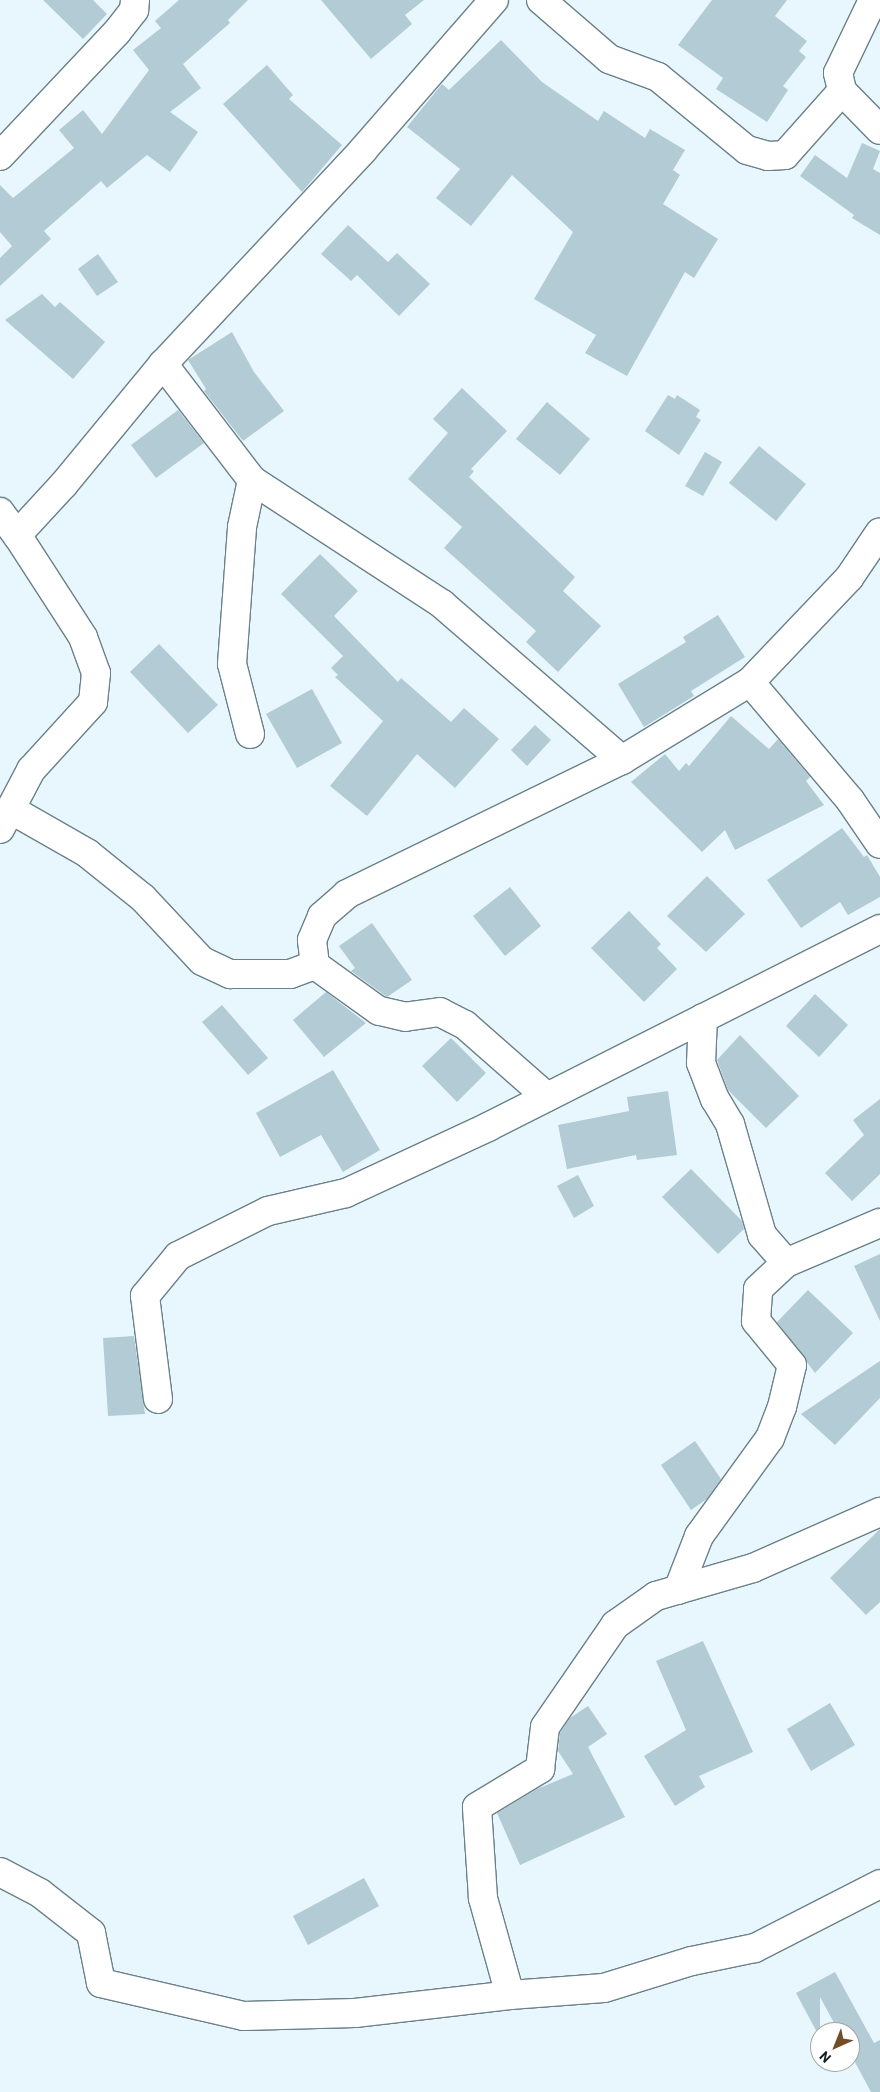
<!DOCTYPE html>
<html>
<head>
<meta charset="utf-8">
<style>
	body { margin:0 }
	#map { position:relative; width:880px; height:2092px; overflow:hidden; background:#e8f7fd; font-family:Barlow,sans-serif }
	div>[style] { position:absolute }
	.building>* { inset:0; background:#b2cbd4 }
	.roads { filter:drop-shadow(1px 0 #6a8189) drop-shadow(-1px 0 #6a8189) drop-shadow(0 1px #6a8189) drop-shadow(0 -1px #6a8189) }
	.minor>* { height:28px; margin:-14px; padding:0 14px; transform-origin:14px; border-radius:14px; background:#fff }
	span { translate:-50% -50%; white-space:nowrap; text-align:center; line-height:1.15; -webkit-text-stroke:5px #fff; paint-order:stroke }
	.north { position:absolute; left:810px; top:2022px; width:50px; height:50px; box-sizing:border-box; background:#fff; border:1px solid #a1a5a6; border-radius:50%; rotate:224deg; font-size:14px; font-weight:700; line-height:20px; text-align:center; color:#141d21 }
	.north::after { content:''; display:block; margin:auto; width:18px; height:22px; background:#724e28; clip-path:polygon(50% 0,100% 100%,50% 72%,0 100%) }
</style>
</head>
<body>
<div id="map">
	<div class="building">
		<i style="clip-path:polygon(43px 0,93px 0,107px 14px,83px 39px)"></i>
		<i style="clip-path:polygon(179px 0,248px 0,228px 20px,230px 23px,183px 64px,201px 88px,170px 112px,198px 132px,170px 172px,147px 155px,107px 188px,101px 181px,44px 231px,51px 239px,0 286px,0 258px,12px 246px,0 232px,0 185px,13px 198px,74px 148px,59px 130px,83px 110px,102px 134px,149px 70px,133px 50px,161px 28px,155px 21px)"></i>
		<i style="clip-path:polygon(321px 0,424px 0,405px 15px,412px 24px,371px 59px)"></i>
		<i style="clip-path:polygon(712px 0,787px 0,775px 16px,807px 41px,799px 51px,806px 57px,783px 86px,788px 90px,767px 122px,716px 89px,723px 78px,678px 45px)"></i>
		<i style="clip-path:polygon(501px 40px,542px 82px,598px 121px,604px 111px,645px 138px,650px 129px,685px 150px,673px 170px,680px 175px,663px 204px,718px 239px,694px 278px,685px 272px,627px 376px,585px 353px,596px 335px,534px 299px,573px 232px,512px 175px,471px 226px,436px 198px,460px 169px,407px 127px,442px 84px,449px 90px)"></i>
		<i style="clip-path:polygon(267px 65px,293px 95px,289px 99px,342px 145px,302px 192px,223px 104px)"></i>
		<i style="clip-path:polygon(862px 143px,880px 151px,873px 169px,880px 173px,880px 235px,852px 218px,854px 215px,800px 176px,815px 155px,847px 178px)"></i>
		<i style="clip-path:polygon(348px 225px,388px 262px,397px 253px,430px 284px,399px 316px,357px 275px,351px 281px,321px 254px)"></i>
		<i style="clip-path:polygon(98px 254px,118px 282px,97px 296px,78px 269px)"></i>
		<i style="clip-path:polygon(42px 294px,55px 307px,60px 302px,105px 342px,73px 379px,5px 320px)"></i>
		<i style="clip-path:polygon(232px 332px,254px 372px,284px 411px,243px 441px,204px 391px,206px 389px,188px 360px)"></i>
		<i style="clip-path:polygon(462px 388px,507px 431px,471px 469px,474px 471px,469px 477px,575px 577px,563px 591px,601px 626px,558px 672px,526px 642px,536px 631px,444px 548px,462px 527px,408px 479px,448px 433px,433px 419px)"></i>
		<i style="clip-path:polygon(668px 395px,675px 399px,677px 395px,700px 410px,696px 417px,701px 420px,679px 455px,645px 431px)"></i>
		<i style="clip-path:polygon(547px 402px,590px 439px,560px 475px,516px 439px)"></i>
		<i style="clip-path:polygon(178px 410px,204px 443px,156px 478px,131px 445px)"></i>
		<i style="clip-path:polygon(759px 446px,806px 484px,776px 521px,729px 483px)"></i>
		<i style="clip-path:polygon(705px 452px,722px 462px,703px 496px,685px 486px)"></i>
		<i style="clip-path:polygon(320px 554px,358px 591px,334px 616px,398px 682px,401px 678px,451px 722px,464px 708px,499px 739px,455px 788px,417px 754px,367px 816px,330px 786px,383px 721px,335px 677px,338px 675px,331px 668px,343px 656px,281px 594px)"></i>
		<i style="clip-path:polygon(718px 615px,745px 657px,691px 691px,694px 696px,644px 727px,618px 684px,686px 642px,683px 637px)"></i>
		<i style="clip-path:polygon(159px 644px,218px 705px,188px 733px,130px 672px)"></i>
		<i style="clip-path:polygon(312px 689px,342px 743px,297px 768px,266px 714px)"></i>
		<i style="clip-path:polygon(731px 716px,769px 749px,778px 739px,810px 777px,806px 781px,824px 805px,735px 850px,725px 830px,702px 852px,631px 782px,665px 754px,679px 771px,686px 763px,689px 766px)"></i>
		<i style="clip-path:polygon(535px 725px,551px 740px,527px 766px,511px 750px)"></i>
		<i style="clip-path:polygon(842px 828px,864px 857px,867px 855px,880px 877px,880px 897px,848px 915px,840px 902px,801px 928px,767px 880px)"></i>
		<i style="clip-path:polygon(707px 876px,745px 914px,706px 952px,667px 916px)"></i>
		<i style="clip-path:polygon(510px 887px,541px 926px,505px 956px,473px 916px)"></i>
		<i style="clip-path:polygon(629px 911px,661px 944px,657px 948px,677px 969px,644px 1002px,591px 948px)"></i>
		<i style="clip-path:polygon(372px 923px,412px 980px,387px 997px,351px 971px,355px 968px,339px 946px)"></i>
		<i style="clip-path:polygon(326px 992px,366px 1023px,324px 1057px,293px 1020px)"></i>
		<i style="clip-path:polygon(815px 994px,848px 1025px,819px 1057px,786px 1026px)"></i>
		<i style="clip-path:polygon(222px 1005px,268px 1058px,248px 1075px,202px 1022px)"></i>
		<i style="clip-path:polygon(740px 1035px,799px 1096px,766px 1128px,728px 1090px,717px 1060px)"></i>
		<i style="clip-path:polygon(451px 1038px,486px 1073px,457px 1102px,422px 1066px)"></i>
		<i style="clip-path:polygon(333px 1070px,380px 1150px,343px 1172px,321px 1135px,280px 1157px,256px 1113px)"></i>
		<i style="clip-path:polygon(668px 1091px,677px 1155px,637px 1160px,636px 1155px,567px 1169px,558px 1125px,629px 1111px,627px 1097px)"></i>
		<i style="clip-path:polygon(880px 1099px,880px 1174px,852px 1201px,825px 1173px,864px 1135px,853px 1120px)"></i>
		<i style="clip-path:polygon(691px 1169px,742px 1221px,744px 1229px,718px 1254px,662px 1197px)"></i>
		<i style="clip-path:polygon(578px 1175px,594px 1206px,574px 1218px,557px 1186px)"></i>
		<i style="clip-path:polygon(880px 1254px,880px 1321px,854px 1266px)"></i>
		<i style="clip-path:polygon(808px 1290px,853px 1333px,815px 1373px,777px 1322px)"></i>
		<i style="clip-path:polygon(134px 1336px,145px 1414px,108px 1416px,103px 1338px)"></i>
		<i style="clip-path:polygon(880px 1361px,880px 1398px,835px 1445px,801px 1414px)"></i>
		<i style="clip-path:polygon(695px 1441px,721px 1479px,707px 1499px,691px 1510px,661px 1465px)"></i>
		<i style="clip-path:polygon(880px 1529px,880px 1602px,866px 1615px,830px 1578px)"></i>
		<i style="clip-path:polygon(703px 1641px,753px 1752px,699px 1776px,705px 1787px,675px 1806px,644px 1756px,686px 1730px,656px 1661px)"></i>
		<i style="clip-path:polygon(830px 1703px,855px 1745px,811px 1771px,787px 1729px)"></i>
		<i style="clip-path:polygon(588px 1706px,607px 1734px,588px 1747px,625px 1817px,520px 1865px,497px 1813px,537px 1789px,573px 1774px,558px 1751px,560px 1733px,570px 1718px)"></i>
		<i style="clip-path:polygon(364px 1878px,379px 1906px,308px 1945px,293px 1916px)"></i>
		<i style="clip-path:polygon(835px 1972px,874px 2043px,880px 2040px,880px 2092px,871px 2092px,850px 2053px,850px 2032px,839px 2032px,820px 1997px,820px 2038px,796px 1993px)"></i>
	</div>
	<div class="roads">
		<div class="minor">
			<i style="left:541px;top:0;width:90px;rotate:40.9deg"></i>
			<i style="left:609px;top:59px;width:52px;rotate:20.2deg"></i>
			<i style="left:658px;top:77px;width:115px;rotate:39.4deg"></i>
			<i style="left:747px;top:150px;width:22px;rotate:16deg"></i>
			<i style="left:768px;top:156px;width:17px;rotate:-3deg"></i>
			<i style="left:785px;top:155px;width:86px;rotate:-48.3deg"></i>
			<i style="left:873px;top:0;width:81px;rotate:115.6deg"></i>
			<i style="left:838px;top:73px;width:18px;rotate:77deg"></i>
			<i style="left:842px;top:91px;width:54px;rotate:45.7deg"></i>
			<i style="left:0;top:156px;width:170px;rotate:-46.7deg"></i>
			<i style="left:117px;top:32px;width:28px;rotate:-52deg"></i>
			<i style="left:134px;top:10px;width:10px;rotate:-84deg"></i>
			<i style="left:163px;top:364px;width:146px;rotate:52.5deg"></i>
			<i style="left:252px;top:480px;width:227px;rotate:33.1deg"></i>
			<i style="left:442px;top:604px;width:238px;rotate:40.9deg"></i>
			<i style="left:0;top:512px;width:29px;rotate:54deg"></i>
			<i style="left:750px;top:682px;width:155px;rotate:49.7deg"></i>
			<i style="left:850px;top:800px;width:53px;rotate:55.7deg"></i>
			<i style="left:250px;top:734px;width:72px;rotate:-104.4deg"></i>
			<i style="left:232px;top:664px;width:137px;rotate:-85.8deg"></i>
			<i style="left:242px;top:527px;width:48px;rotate:-78deg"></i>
			<i style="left:10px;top:809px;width:89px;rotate:29.7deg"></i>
			<i style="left:87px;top:853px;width:72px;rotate:38.8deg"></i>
			<i style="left:143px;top:898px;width:86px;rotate:46.9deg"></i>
			<i style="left:202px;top:961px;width:31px;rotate:25deg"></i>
			<i style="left:230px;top:974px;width:60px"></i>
			<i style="left:290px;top:974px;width:27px;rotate:-20deg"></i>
			<i style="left:0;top:829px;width:67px;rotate:-62.3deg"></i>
			<i style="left:31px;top:770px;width:92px;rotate:-47.6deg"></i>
			<i style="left:93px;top:702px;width:29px;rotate:-84deg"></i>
			<i style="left:96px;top:673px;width:38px;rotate:-110deg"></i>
			<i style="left:83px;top:637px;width:121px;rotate:-122.9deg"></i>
			<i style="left:17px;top:535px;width:69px;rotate:-47.3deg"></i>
			<i style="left:64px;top:484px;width:156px;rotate:-50.5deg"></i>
			<i style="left:163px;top:364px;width:293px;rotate:-46.9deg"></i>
			<i style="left:363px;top:150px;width:199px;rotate:-48.9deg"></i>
			<i style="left:703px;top:1018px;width:45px;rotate:92.5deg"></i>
			<i style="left:701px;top:1063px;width:39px;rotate:69deg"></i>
			<i style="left:715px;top:1099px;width:29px;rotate:59deg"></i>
			<i style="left:730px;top:1124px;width:116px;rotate:73.9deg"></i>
			<i style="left:762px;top:1235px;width:37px;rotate:49deg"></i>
			<i style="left:547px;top:1097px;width:109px;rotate:-138.7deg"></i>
			<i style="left:465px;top:1025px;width:28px;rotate:-153deg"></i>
			<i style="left:440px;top:1012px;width:34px;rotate:172deg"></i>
			<i style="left:406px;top:1017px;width:28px;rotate:-167deg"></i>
			<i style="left:379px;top:1011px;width:79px;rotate:-144.3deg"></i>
			<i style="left:315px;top:965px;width:25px;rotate:-97deg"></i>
			<i style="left:312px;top:940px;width:26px;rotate:-67deg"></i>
			<i style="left:322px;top:916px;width:33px;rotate:-41deg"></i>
			<i style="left:347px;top:894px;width:306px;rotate:-26deg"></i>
			<i style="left:622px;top:760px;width:150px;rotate:-31.4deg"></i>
			<i style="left:750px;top:682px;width:144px;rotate:-46.4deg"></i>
			<i style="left:849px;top:578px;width:55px;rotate:-56deg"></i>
			<i style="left:158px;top:1399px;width:104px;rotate:-97.2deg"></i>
			<i style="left:145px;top:1296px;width:52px;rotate:-50.5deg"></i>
			<i style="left:178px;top:1256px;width:101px;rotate:-26.6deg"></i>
			<i style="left:268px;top:1211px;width:80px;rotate:-13deg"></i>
			<i style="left:346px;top:1193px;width:157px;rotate:-24.9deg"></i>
			<i style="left:488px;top:1127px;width:439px;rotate:-26.8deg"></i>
			<i style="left:678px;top:1590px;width:58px;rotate:-68.7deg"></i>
			<i style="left:699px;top:1536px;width:121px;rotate:-54.1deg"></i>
			<i style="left:770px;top:1438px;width:33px;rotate:-69deg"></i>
			<i style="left:782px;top:1407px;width:43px;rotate:-76.6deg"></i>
			<i style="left:792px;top:1365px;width:57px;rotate:-129.3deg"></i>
			<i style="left:756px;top:1321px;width:32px;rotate:-86deg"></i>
			<i style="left:758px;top:1289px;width:38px;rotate:-43deg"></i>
			<i style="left:786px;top:1263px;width:102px;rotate:-23.1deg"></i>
			<i style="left:0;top:1872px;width:45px;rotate:27.7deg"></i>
			<i style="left:40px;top:1893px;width:65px;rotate:38.1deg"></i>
			<i style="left:91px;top:1933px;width:51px;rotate:78.7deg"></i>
			<i style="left:101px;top:1983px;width:147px;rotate:13deg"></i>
			<i style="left:244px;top:2016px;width:111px;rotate:-1.5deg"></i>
			<i style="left:355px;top:2013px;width:156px;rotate:-6.6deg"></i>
			<i style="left:510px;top:1995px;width:101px;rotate:-105.6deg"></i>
			<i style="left:483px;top:1898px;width:91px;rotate:-93.8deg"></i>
			<i style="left:477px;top:1807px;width:74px;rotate:-31.1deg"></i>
			<i style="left:540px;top:1769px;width:42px;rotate:-83.2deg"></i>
			<i style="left:545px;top:1727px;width:124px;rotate:-55.5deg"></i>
			<i style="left:615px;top:1625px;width:50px;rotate:-35.3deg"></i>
			<i style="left:656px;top:1596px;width:101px;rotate:-16.1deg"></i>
			<i style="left:753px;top:1568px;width:139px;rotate:-23.8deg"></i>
			<i style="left:510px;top:1995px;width:94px;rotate:-4.3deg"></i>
			<i style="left:604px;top:1988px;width:92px;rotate:-17.1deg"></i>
			<i style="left:692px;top:1961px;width:64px;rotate:-11.7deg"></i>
			<i style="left:755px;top:1948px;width:140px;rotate:-27.1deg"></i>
		</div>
	</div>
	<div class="north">N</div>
</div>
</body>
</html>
